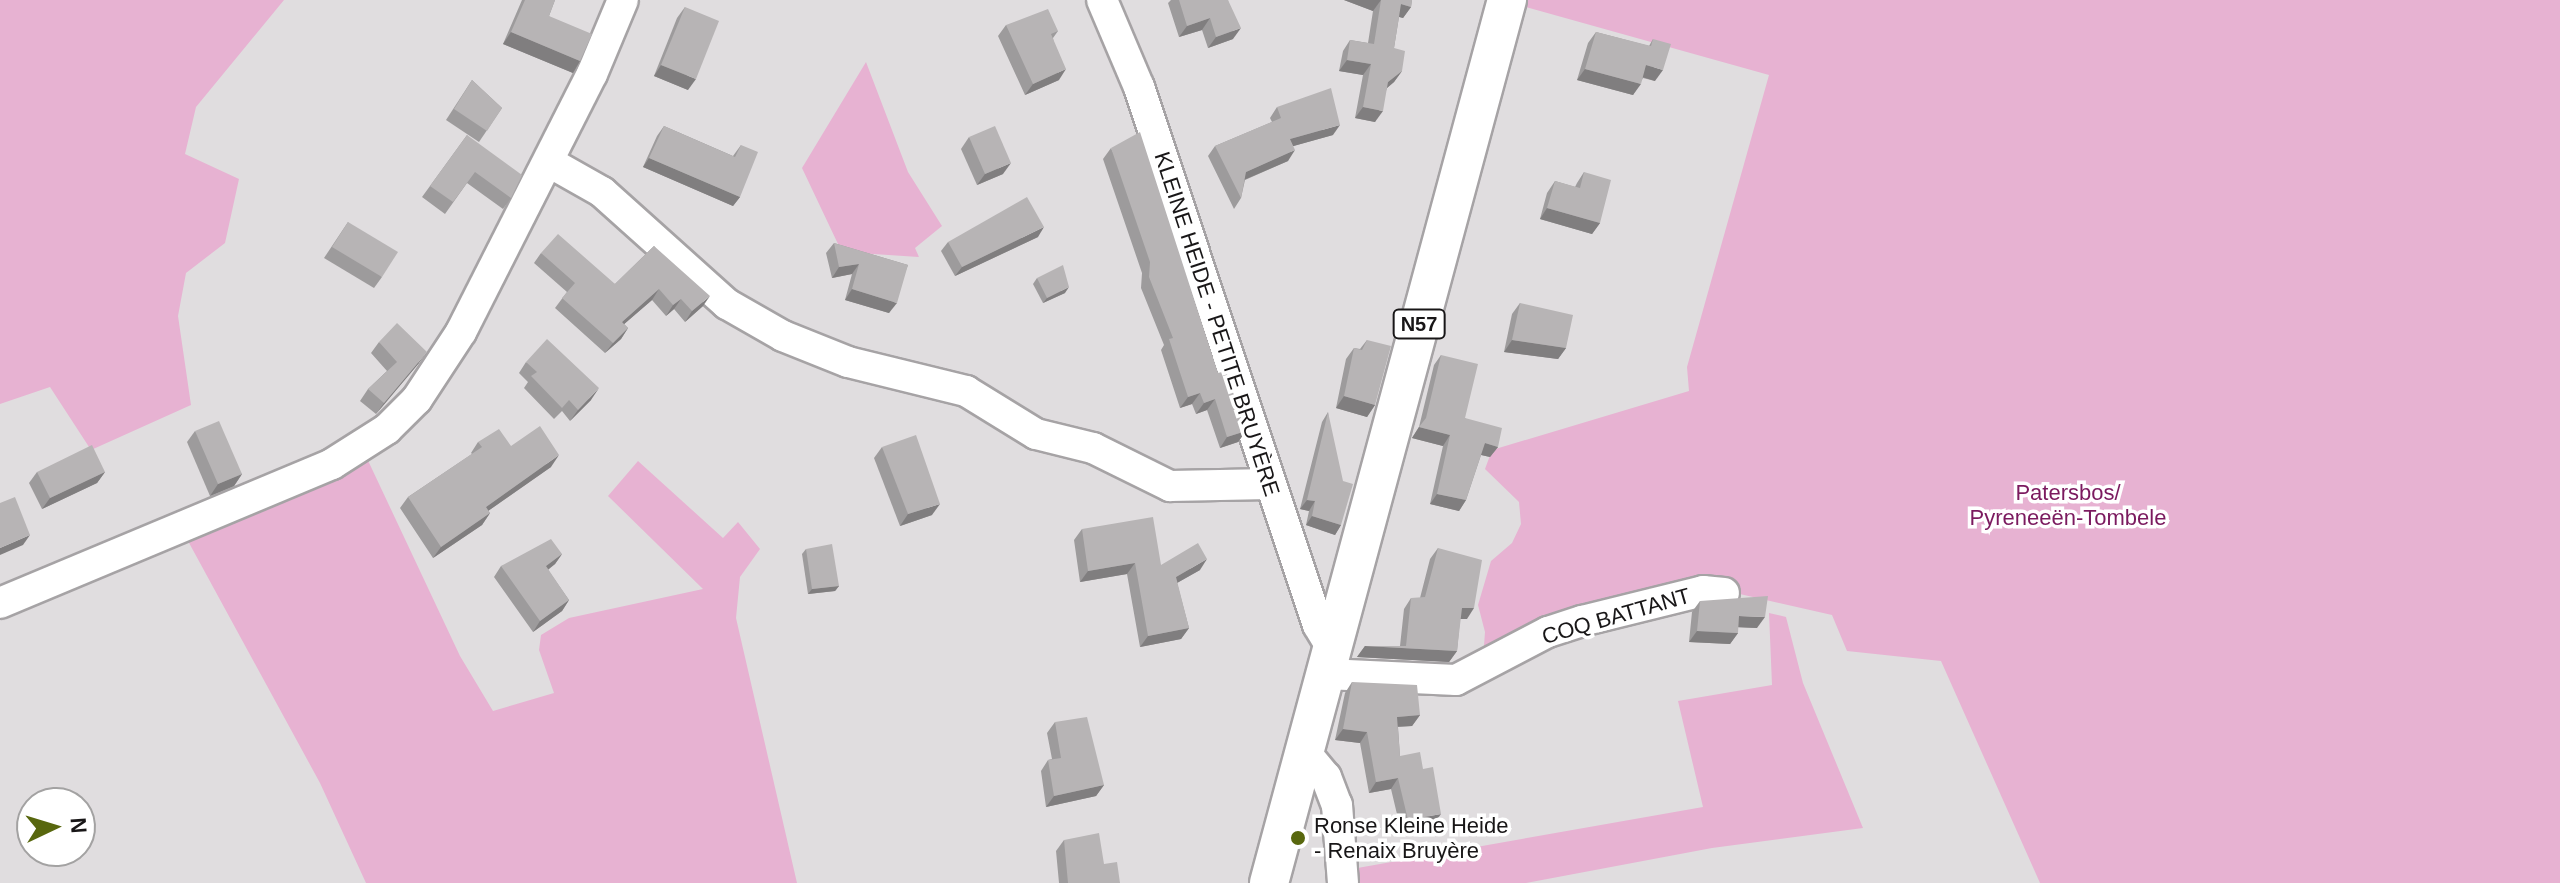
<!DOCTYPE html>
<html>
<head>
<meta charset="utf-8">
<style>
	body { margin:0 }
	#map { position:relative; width:2560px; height:883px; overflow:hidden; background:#e0dddf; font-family:Arial,sans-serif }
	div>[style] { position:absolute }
	.green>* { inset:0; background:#e7b2d2 }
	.roads { filter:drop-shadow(2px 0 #a6a3a5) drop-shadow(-2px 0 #a6a3a5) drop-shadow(0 2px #a6a3a5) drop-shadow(0 -2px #a6a3a5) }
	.minor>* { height:30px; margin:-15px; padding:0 15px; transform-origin:15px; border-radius:15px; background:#fff }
	.major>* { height:38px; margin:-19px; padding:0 19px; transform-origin:19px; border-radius:19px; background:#fff }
	.wall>* { inset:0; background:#9d9b9c }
	.shaded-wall>* { inset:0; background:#807e7f }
	.building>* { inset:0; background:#b7b4b5 }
	.dots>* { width:22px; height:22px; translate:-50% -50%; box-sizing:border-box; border:4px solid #fff; border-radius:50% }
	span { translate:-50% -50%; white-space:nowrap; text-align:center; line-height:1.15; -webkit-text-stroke:7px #fff; paint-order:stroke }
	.shield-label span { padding:2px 6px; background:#fff; border:2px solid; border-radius:6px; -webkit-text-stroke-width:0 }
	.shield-label { font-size:20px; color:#181617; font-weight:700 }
	.street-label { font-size:22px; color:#181617 }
	.park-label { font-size:22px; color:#7b1a5f }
	.poi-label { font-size:22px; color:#181617 }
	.left { translate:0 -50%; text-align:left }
	.north { position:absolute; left:16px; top:787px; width:80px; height:80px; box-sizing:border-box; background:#fff; border:2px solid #a3a2a2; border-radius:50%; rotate:86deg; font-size:22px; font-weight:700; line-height:32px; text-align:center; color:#181617 }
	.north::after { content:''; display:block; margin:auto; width:28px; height:36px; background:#58670e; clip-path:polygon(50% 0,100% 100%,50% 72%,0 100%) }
</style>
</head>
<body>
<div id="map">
	<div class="green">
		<i style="clip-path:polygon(0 0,284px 0,196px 107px,185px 154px,239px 179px,225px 243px,186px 273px,178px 316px,191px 405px,91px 450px,50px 387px,0 404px)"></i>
		<i style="clip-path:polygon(1524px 0,2560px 0,2560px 883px,2040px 883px,1941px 661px,1847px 651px,1832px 615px,1705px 586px,1483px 659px,1485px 632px,1478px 605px,1491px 561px,1512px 543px,1521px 524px,1519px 502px,1485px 469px,1492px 450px,1689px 391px,1687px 367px,1769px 75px,1522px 6px)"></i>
		<i style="clip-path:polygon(866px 62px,908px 172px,942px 226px,915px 248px,919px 257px,858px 253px,838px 244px,802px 168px)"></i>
		<i style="clip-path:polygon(364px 452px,460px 656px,493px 711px,554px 693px,539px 650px,541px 635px,569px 618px,703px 589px,608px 496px,638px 461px,723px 538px,738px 522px,760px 549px,740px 577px,736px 618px,797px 883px,366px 883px,320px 783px,182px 530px)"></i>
		<i style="clip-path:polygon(1769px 613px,1786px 617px,1803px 683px,1863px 828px,1712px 848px,1526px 883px,1347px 883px,1346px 870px,1703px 807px,1678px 701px,1772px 685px)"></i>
	</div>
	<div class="roads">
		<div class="minor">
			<i style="left:1102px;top:0;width:95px;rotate:67deg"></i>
			<i style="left:1139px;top:87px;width:567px;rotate:71.6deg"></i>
			<i style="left:1318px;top:625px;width:27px;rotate:59deg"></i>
			<i style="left:549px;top:162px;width:61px;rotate:29.5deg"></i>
			<i style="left:602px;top:192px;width:168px;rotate:41.9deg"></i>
			<i style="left:727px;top:304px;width:64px;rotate:29.7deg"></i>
			<i style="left:783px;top:336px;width:70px;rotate:21.8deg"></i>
			<i style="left:848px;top:362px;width:122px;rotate:13.8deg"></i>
			<i style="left:966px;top:391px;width:82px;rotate:31.6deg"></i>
			<i style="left:1036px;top:434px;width:59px;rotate:13.8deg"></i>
			<i style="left:1093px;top:448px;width:86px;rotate:26.3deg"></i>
			<i style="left:1170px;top:486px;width:100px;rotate:-1.1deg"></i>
			<i style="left:0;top:603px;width:360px;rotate:-22.7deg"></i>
			<i style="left:332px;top:464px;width:65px;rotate:-32.5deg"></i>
			<i style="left:387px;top:429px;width:42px;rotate:-45deg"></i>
			<i style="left:417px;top:399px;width:80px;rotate:-56.7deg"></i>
			<i style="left:461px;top:332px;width:289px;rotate:-63.1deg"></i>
			<i style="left:592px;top:74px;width:80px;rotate:-67.3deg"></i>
			<i style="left:1326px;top:674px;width:130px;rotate:2.6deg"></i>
			<i style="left:1456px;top:680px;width:104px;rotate:-27.6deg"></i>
			<i style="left:1548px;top:632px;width:36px;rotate:-18deg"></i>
			<i style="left:1582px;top:621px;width:125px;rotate:-13.9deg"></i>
			<i style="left:1703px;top:591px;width:21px;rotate:5deg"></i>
			<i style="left:1304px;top:751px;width:34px;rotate:50deg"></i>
			<i style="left:1326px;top:777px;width:30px;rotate:69deg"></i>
			<i style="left:1337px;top:805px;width:78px;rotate:85.6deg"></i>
		</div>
		<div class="major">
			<i style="left:1269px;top:883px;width:915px;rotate:-74.92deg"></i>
		</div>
	</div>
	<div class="wall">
		<i style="clip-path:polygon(522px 0,555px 0,549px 16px,580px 61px,573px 73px,503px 44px)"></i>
		<i style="clip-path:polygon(1171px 0,1228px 0,1233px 39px,1208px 48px,1202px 30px,1179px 37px,1168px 3px)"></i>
		<i style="clip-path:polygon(1344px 0,1412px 0,1411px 7px,1403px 18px,1399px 17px,1394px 48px,1402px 71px,1394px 82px,1387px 88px,1375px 122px,1355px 118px,1363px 75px,1339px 71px,1343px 51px,1350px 40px,1368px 43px,1373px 11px)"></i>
		<i style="clip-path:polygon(685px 7px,688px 90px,654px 76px,677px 18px)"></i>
		<i style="clip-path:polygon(1006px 25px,1058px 31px,1053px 38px,1059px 80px,1025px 95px,998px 36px)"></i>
		<i style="clip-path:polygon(1596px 32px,1649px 46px,1653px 39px,1655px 81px,1643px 78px,1633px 95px,1577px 80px,1588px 43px)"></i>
		<i style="clip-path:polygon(472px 80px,502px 108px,479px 142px,446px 120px)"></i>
		<i style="clip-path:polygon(1277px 107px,1333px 135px,1293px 146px,1288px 161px,1245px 180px,1241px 198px,1234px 209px,1208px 156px,1215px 146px,1272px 122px,1270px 118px)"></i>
		<i style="clip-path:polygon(664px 126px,733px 156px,741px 145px,740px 197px,733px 206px,643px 167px,657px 136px)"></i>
		<i style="clip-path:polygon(467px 135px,511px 198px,503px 209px,467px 183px,445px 214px,422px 197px)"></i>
		<i style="clip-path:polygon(969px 137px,1003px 174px,977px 185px,961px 149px)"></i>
		<i style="clip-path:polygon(1111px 148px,1246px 431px,1238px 442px,1220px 448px,1207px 410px,1196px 414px,1192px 404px,1180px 408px,1161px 350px,1164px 345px,1141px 288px,1142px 273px,1103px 159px)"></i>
		<i style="clip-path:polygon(1584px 172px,1600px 223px,1592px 234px,1540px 219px,1547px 193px,1555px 181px,1575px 187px,1577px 183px)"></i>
		<i style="clip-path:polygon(348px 222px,382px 277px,374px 288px,324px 258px)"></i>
		<i style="clip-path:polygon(1038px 237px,955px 276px,941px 251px,948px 242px)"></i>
		<i style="clip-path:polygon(834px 243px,908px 265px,889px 313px,845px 300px,852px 274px,832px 278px,826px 253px)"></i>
		<i style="clip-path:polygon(654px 246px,703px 306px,685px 322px,674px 309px,666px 316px,652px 300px,624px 324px,628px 328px,621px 339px,605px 353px,555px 308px,567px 292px,534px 263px,541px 253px,615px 284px)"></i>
		<i style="clip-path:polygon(1037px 278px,1065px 293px,1043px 303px,1033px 284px)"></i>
		<i style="clip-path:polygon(1520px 303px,1566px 348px,1558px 359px,1504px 352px,1512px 314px)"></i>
		<i style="clip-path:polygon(1367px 340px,1375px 405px,1367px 417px,1336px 408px,1346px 359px,1354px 348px,1360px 349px)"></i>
		<i style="clip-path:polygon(379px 342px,419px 363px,376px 414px,360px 401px,368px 389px,387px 371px,371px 353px)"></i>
		<i style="clip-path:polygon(1441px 355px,1465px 418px,1498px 447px,1490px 457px,1481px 455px,1466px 500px,1459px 511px,1430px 504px,1443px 446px,1412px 438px,1419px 427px,1434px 365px)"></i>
		<i style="clip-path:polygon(526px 362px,591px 400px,570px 421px,562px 411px,554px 419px,524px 388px,528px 382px,519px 373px)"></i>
		<i style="clip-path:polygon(1328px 412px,1341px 525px,1335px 535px,1306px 525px,1309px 511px,1300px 509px,1322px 422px)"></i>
		<i style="clip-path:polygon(195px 431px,242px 474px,234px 486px,210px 496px,187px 442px)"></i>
		<i style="clip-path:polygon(478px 442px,511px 446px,551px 467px,488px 511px,490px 513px,482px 525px,433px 558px,400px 508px,408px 497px,472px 454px,471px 453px)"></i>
		<i style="clip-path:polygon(882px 447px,932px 515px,900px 526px,874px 458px)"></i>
		<i style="clip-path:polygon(37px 472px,105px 472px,97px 483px,42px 509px,29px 483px)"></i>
		<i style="clip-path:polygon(1082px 529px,1161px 565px,1200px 570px,1177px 583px,1189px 628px,1181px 639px,1140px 647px,1127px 574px,1080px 582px,1074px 540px)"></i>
		<i style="clip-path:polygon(1438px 548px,1467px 619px,1460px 619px,1457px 651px,1449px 662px,1357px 657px,1365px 646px,1400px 646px,1404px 609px,1411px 598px,1420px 598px,1430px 559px)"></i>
		<i style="clip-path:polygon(806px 549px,839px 586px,835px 591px,808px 594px,802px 554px)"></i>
		<i style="clip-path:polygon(562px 554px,555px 564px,548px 570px,569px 600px,562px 611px,533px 632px,494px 577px,501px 566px)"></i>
		<i style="clip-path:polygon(1700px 601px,1757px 628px,1738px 627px,1738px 633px,1730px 644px,1689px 642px,1692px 612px)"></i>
		<i style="clip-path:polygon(1352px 682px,1420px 715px,1412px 726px,1398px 727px,1400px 756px,1433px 825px,1401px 831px,1391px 789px,1369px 793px,1360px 743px,1335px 740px,1345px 693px)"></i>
		<i style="clip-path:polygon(1055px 722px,1104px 785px,1096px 796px,1046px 807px,1041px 771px,1048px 760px,1052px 759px,1047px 733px)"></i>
		<i style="clip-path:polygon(1064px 840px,1120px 883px,1059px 883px,1056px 851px)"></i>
	</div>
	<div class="shaded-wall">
		<i style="clip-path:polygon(1344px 0,1381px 0,1373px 11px)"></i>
		<i style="clip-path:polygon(1401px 4px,1411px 7px,1403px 18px,1393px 15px)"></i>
		<i style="clip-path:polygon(1210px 18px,1202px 30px,1179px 37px,1187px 26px)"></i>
		<i style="clip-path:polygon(1241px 28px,1233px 39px,1208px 48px,1216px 37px)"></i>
		<i style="clip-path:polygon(511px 32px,580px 61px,573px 73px,503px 44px)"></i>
		<i style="clip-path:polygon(1347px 60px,1371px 64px,1363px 75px,1339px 71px)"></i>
		<i style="clip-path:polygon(661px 65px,696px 79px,688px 90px,654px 76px)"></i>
		<i style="clip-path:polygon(1646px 65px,1663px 70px,1655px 81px,1639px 76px)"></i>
		<i style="clip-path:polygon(1066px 69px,1059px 80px,1025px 95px,1033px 84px)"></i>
		<i style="clip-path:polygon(1585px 69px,1641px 84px,1633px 95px,1577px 80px)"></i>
		<i style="clip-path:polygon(1402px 71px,1394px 82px,1381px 93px,1388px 82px)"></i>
		<i style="clip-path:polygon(1363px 107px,1383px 111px,1375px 122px,1355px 118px)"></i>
		<i style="clip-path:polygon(1340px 125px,1333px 135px,1283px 149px,1290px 139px)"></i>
		<i style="clip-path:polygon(1295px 150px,1288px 161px,1239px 182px,1246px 172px)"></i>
		<i style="clip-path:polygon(649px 158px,740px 197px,733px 206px,643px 167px)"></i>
		<i style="clip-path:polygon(1011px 163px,1003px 174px,977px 185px,985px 174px)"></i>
		<i style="clip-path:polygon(1547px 208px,1600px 223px,1592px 234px,1540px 219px)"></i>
		<i style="clip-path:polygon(1044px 227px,1038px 237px,955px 276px,962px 267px)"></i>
		<i style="clip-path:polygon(859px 264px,852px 274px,832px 278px,839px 267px)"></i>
		<i style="clip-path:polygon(1069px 287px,1065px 293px,1043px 303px,1047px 298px)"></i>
		<i style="clip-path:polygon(659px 289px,652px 300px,615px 332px,622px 322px)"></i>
		<i style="clip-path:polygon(852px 289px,897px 303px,889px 313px,845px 300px)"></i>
		<i style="clip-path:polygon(710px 296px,703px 306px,685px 322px,692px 311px)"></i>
		<i style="clip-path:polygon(681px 299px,674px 309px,666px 316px,673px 305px)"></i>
		<i style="clip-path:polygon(628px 328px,621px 339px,605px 353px,613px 343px)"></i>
		<i style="clip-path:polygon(1512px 340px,1566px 348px,1558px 359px,1504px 352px)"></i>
		<i style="clip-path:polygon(427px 352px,419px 363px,376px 414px,384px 403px)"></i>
		<i style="clip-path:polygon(599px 388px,591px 400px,570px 421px,578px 410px)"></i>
		<i style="clip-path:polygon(1200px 393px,1192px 404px,1180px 408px,1188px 397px)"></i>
		<i style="clip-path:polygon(1344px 396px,1375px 405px,1367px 417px,1336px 408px)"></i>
		<i style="clip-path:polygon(1215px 399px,1207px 410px,1196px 414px,1204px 403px)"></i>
		<i style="clip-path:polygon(1419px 427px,1450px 435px,1443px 446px,1412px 438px)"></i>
		<i style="clip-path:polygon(1246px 431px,1238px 442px,1220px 448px,1227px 437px)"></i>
		<i style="clip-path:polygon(1485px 443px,1498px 447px,1490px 457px,1477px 454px)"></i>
		<i style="clip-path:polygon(559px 455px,551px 467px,478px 518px,486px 507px)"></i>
		<i style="clip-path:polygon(105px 472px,97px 483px,42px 509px,50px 498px)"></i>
		<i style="clip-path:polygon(242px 474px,234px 486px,210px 496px,218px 484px)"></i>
		<i style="clip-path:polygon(1437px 494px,1466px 500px,1459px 511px,1430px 504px)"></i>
		<i style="clip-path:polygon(1307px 500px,1315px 501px,1309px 511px,1300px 509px)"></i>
		<i style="clip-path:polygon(940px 504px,932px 515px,900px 526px,908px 514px)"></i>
		<i style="clip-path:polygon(490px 513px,482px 525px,433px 558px,441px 547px)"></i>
		<i style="clip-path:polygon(1312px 516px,1341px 525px,1335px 535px,1306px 525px)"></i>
		<i style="clip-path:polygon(30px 535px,23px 545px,0 555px,0 548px)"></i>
		<i style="clip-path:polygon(562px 554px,555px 564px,538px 577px,546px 566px)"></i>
		<i style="clip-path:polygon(1207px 559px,1200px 570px,1168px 588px,1176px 577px)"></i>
		<i style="clip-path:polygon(1135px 563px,1127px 574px,1080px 582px,1088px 571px)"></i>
		<i style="clip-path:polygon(839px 586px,835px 591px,808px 594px,812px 589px)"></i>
		<i style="clip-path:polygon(569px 600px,562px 611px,533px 632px,540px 621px)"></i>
		<i style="clip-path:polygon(1462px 608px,1474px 608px,1467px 619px,1454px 619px)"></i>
		<i style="clip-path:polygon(1739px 616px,1765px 617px,1757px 628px,1732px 627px)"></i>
		<i style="clip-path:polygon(1189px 628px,1181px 639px,1140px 647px,1148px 636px)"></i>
		<i style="clip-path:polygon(1697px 631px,1738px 633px,1730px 644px,1689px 642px)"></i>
		<i style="clip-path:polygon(1365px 646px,1457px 651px,1449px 662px,1357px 657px)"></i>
		<i style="clip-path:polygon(1420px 715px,1412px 726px,1389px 727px,1397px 717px)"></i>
		<i style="clip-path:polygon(1343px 729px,1367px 732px,1360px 743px,1335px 740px)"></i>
		<i style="clip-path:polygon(1398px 778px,1391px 789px,1369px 793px,1376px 782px)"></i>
		<i style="clip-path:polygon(1104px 785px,1096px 796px,1046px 807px,1054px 796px)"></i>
		<i style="clip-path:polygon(1441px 814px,1433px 825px,1401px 831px,1408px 820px)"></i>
	</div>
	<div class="building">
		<i style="clip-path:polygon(525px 0,555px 0,549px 16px,592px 34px,580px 61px,511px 32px)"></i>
		<i style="clip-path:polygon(1179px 0,1228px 0,1241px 28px,1216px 37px,1210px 18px,1187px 26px)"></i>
		<i style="clip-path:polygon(1381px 0,1412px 0,1411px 7px,1401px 4px,1394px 48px,1405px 51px,1402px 71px,1388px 82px,1383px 111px,1363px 107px,1371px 64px,1347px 60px,1350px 40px,1374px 44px)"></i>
		<i style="clip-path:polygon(685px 7px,719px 21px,696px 79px,661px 65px)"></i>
		<i style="clip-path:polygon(1048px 9px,1058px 31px,1051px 34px,1066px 69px,1033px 84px,1006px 25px)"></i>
		<i style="clip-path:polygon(1596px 32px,1651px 46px,1653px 39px,1671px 44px,1663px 70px,1646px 65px,1641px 84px,1585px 69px)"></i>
		<i style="clip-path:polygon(472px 80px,502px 108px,487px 131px,454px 109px)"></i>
		<i style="clip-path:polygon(1331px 88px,1340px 125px,1290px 139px,1295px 150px,1246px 172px,1241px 198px,1215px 146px,1281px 118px,1277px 107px)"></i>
		<i style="clip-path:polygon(664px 126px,735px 157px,741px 145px,758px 152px,740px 197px,649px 158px)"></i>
		<i style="clip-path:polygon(995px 126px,1011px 163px,985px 174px,969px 137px)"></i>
		<i style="clip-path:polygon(1140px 132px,1218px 373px,1226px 371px,1246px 431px,1227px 437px,1215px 399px,1204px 403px,1200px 393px,1188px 397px,1169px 339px,1173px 338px,1149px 277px,1150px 262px,1111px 148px)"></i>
		<i style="clip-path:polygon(467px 135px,522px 175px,511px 198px,475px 172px,453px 202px,430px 186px)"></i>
		<i style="clip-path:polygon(1584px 172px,1611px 180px,1600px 223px,1547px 208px,1555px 181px,1580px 188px)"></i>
		<i style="clip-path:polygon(1027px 197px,1044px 227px,962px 267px,948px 242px)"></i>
		<i style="clip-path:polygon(348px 222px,398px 252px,382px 277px,332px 247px)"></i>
		<i style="clip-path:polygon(558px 234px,615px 284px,654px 246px,710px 296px,692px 311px,681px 299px,673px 305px,659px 289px,622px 322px,628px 328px,613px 343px,562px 298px,575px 283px,541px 253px)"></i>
		<i style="clip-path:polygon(834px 243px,908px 265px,897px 303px,852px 289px,859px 264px,839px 267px)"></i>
		<i style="clip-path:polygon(1063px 265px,1069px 287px,1047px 298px,1037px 278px)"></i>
		<i style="clip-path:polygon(1520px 303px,1573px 315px,1566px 348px,1512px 340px)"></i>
		<i style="clip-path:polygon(397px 323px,427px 352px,384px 403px,368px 389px,397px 362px,379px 342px)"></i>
		<i style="clip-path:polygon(547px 339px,599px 388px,578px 410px,569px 400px,562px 408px,531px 376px,537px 372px,526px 362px)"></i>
		<i style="clip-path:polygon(1367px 340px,1391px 346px,1375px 405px,1344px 396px,1354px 348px,1362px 350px)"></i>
		<i style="clip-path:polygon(1441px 355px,1478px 364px,1465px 418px,1502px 428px,1498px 447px,1485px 443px,1466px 500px,1437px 494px,1450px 435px,1419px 427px,1426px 418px)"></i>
		<i style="clip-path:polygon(1328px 412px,1343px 481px,1353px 484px,1341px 525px,1312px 516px,1315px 501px,1307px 500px)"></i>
		<i style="clip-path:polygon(219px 421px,242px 474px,218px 484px,195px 431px)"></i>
		<i style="clip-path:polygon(540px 426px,559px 455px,486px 507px,490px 513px,441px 547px,408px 497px,482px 447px,478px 442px,499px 429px,511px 446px)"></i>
		<i style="clip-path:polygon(916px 435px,940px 504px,908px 514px,882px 447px)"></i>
		<i style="clip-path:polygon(92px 445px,105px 472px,50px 498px,37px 472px)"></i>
		<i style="clip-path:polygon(15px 497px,30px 535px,0 548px,0 503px)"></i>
		<i style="clip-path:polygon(1153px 517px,1161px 565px,1198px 543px,1207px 559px,1176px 577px,1189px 628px,1148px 636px,1135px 563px,1088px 571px,1082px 529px)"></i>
		<i style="clip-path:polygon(551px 539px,562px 554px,546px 566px,569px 600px,540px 621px,501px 566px)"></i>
		<i style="clip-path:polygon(832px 544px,839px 586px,812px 589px,806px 549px)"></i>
		<i style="clip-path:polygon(1438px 548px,1482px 560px,1474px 608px,1462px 608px,1457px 651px,1365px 646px,1406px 646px,1411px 598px,1425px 597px)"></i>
		<i style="clip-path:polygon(1768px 596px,1765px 617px,1739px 616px,1738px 633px,1697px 631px,1700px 601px)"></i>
		<i style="clip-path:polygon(1352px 682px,1417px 685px,1420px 715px,1397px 717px,1400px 756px,1420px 752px,1423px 769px,1433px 767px,1441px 814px,1408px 820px,1398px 778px,1376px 782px,1367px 732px,1343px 729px)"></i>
		<i style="clip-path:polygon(1087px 717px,1104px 785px,1054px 796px,1048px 760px,1061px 758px,1055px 722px)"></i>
		<i style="clip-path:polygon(1099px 833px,1104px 864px,1117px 862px,1120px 883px,1068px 883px,1064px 840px)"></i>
	</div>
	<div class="dots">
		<i style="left:1298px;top:838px;background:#58670e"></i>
	</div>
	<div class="shield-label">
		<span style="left:1419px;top:324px">N57</span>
	</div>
	<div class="street-label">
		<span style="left:1217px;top:324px;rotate:72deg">KLEINE HEIDE - PETITE BRUYÈRE</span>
		<span style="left:1616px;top:616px;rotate:-16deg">COQ BATTANT</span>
	</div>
	<div class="park-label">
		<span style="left:2068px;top:505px">Patersbos/<br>Pyreneeën-Tombele</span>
	</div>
	<div class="poi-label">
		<span class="left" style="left:1314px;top:838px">Ronse Kleine Heide<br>- Renaix Bruyère</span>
	</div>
	<div class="north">N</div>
</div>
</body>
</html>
